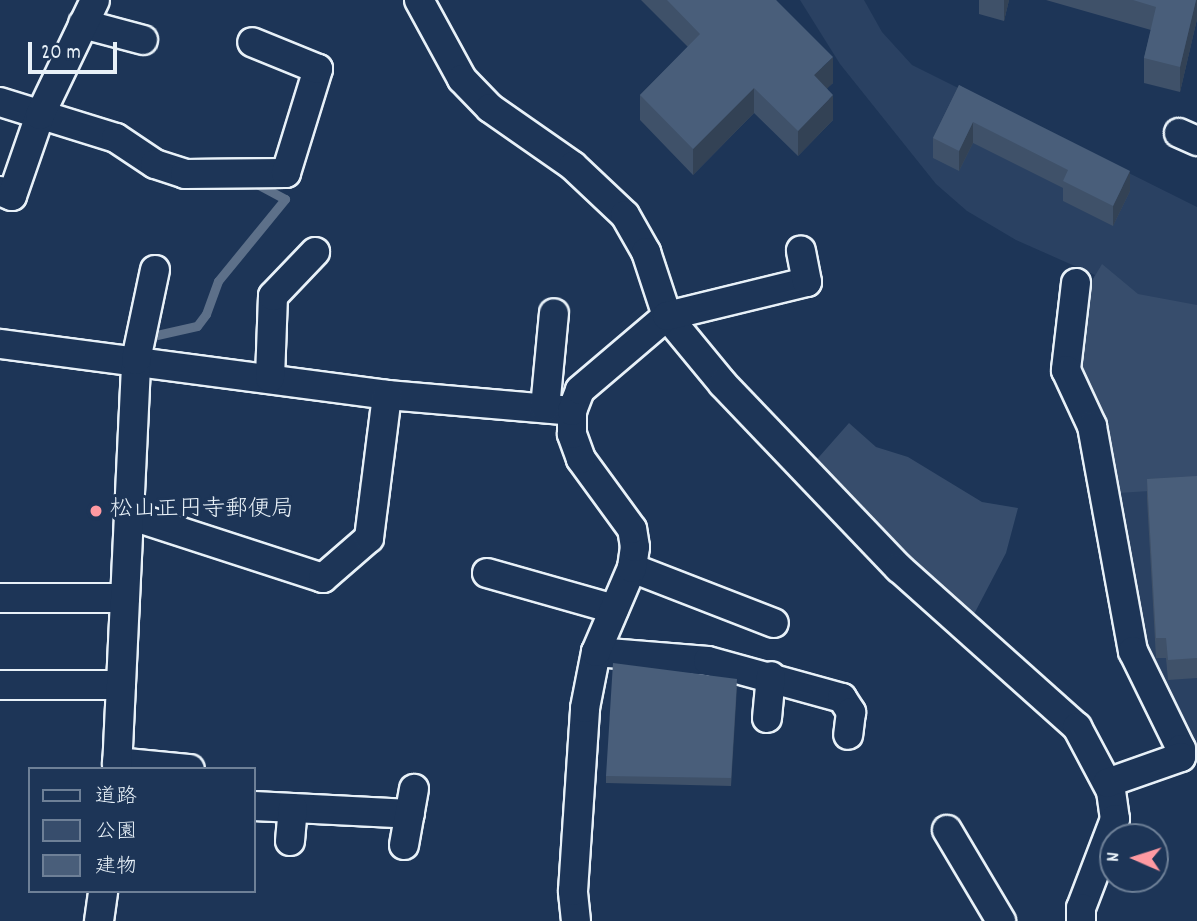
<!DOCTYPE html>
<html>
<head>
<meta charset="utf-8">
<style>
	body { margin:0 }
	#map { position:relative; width:1197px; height:921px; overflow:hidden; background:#1d3557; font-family:Dekko,"Klee One",sans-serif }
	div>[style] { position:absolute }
	.built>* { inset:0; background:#2a4162 }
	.green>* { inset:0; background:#374d6c }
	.stream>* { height:9px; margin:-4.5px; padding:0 4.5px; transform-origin:4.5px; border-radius:4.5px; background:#5d7089 }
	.roads { filter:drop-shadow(2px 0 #e8f1f8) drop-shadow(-2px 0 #e8f1f8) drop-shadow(0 2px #e8f1f8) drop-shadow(0 -2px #e8f1f8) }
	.street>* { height:28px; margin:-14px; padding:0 14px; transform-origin:14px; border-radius:14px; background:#1d3557 }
	.wall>* { inset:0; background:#3f5169 }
	.shaded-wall>* { inset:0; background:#334255 }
	.building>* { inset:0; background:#495e7a }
	.dots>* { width:19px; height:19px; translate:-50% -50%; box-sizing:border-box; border:4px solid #1d3557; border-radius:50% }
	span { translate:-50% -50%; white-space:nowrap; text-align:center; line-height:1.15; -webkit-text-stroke:6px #1d3557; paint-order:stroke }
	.poi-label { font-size:23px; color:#e8f1f8 }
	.left { translate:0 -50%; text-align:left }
	.legend { position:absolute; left:28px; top:767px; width:228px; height:126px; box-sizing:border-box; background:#1d3557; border:2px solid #6e8097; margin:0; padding:9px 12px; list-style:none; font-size:21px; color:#e8f1f8 }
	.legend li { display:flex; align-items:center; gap:14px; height:35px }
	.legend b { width:35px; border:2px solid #6e8097 }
	.north { position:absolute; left:1099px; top:823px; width:70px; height:70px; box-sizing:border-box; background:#1d3557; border:2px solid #6e8097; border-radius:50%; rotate:273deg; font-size:19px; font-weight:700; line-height:28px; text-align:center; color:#e8f1f8 }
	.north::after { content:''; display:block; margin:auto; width:24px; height:32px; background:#ff9aa2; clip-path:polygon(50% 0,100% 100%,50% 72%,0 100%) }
	.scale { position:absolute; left:28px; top:42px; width:89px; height:32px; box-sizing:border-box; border:4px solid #e8f1f8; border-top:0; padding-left:9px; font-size:21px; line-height:24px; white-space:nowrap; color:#e8f1f8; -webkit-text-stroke:5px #1d3557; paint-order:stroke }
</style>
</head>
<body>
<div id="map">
	<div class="built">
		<i style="clip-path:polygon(800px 0,864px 0,882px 32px,912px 65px,1197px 207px,1197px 754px,1148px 665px,1118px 493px,1089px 286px,1095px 275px,1016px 240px,967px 211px,936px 184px,840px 64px)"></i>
	</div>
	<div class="green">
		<i style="clip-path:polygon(1102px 264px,1138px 294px,1197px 305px,1197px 488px,1118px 493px,1080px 378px,1089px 286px)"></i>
		<i style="clip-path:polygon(849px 423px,876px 447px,908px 457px,982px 502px,1018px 508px,1006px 553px,972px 618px,932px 588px,811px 466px)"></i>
	</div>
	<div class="stream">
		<i style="left:148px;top:337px;width:50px;rotate:-12.7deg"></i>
		<i style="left:197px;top:326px;width:15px;rotate:-53deg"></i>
		<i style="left:206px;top:314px;width:35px;rotate:-70deg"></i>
		<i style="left:218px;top:281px;width:106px;rotate:-50.7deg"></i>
		<i style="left:285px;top:199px;width:34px;rotate:-152deg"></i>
	</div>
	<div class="roads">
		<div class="street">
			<i style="left:419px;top:0;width:90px;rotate:61.4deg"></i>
			<i style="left:462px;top:79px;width:40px;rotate:46deg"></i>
			<i style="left:490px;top:108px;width:101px;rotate:34.9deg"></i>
			<i style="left:573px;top:166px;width:71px;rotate:43.3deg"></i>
			<i style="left:625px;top:215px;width:43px;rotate:60.4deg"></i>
			<i style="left:646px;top:252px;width:67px;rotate:71.8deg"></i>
			<i style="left:667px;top:316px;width:88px;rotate:50.5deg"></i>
			<i style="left:723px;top:384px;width:255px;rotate:46.3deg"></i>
			<i style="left:899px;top:568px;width:239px;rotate:41.8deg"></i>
			<i style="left:1077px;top:727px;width:72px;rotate:62deg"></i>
			<i style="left:1111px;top:791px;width:28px;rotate:82deg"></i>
			<i style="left:1115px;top:819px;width:95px;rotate:110.9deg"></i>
			<i style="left:1081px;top:908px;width:13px;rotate:90deg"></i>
			<i style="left:83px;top:24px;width:62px;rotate:14.9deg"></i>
			<i style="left:0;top:102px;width:121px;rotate:17.2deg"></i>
			<i style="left:116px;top:138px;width:47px;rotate:33.7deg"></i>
			<i style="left:155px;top:164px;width:32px;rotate:18deg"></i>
			<i style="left:185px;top:174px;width:101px;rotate:-0.6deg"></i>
			<i style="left:286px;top:173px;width:109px;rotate:-72.9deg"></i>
			<i style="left:318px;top:69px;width:71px;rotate:-157.8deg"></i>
			<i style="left:1179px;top:133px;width:20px;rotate:24deg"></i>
			<i style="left:0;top:191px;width:13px;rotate:23deg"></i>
			<i style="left:12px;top:196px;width:86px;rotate:-70.9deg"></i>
			<i style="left:40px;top:115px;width:127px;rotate:-64.4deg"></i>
			<i style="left:1076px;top:283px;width:88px;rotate:96.6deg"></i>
			<i style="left:1066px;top:370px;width:62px;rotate:65.1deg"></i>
			<i style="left:1092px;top:426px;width:229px;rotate:79.7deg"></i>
			<i style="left:1133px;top:651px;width:109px;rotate:63.9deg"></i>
			<i style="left:1181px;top:749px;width:8px;rotate:90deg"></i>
			<i style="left:1181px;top:757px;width:78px;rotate:160.6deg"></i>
			<i style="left:0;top:344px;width:390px;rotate:7.5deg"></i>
			<i style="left:387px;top:395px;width:186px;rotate:4.9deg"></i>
			<i style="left:270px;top:378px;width:82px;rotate:-87.9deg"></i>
			<i style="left:273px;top:296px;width:61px;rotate:-46.3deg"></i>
			<i style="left:545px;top:408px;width:95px;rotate:-84.6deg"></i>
			<i style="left:129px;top:515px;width:204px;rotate:18deg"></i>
			<i style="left:323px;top:578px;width:61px;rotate:-41deg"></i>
			<i style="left:369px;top:538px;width:144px;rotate:-82.8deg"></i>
			<i style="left:632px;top:568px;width:152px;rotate:21.2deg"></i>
			<i style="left:487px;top:573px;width:132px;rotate:15.8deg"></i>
			<i style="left:0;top:598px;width:125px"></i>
			<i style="left:596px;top:652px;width:112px;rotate:4.6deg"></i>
			<i style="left:708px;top:661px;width:139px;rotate:15.4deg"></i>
			<i style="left:842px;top:698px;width:17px;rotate:57deg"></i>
			<i style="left:851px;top:712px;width:23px;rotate:97deg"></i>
			<i style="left:0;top:685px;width:121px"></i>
			<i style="left:767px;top:718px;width:42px;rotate:-84.6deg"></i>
			<i style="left:117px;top:762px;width:73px;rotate:5.5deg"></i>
			<i style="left:117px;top:769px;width:409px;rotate:-87.3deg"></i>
			<i style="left:136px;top:360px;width:92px;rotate:-78.1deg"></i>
			<i style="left:254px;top:806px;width:156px;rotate:2.9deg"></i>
			<i style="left:947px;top:830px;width:106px;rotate:59.3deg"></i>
			<i style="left:290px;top:841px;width:33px;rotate:-85deg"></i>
			<i style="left:404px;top:845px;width:57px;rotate:-79.9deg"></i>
			<i style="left:99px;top:921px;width:30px;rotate:-82deg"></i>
			<i style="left:576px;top:921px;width:30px;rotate:-96deg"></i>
			<i style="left:573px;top:891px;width:183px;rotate:-86.2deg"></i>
			<i style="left:585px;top:708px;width:57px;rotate:-78.9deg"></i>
			<i style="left:596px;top:652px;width:91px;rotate:-66.8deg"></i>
			<i style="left:632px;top:568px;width:21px;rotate:-82deg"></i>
			<i style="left:635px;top:547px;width:18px;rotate:-99deg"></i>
			<i style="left:632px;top:529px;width:87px;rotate:-126.1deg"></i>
			<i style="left:581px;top:459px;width:27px;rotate:-110deg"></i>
			<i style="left:572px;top:434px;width:23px;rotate:-90deg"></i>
			<i style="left:572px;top:411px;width:22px;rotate:-69deg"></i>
			<i style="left:580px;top:390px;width:114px;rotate:-40.4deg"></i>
			<i style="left:667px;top:316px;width:144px;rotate:-13.7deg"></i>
			<i style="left:807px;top:282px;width:32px;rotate:-101deg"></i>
		</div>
	</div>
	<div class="wall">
		<i style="clip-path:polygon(641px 0,776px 0,833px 83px,827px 88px,833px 120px,798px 156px,754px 113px,693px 175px,640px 120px,640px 95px,688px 47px)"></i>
		<i style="clip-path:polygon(979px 0,1009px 0,1004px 21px,979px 14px)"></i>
		<i style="clip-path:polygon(1046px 0,1197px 0,1197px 19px,1180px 92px,1144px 83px,1144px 58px,1151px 30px)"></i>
		<i style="clip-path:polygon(959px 85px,1130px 191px,1113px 226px,1063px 201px,1063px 188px,973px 143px,959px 171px,933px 158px,933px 138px)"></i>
		<i style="clip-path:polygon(1197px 476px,1197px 678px,1168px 680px,1166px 658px,1156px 658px,1147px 499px,1147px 479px)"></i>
		<i style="clip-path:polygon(737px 686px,731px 786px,606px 783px,606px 776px)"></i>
	</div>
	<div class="shaded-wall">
		<i style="clip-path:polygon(1004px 0,1009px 0,1004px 21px)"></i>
		<i style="clip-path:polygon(1196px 0,1197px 0,1197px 19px,1180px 92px,1180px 67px)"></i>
		<i style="clip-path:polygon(833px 57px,833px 83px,814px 101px,814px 75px)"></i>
		<i style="clip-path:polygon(754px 88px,754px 113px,693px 175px,693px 149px)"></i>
		<i style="clip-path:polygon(833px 95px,833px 120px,798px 156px,798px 131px)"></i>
		<i style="clip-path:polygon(973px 122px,973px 143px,959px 171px,959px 151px)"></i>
		<i style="clip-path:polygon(1130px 171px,1130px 191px,1113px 226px,1113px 206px)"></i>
	</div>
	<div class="building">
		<i style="clip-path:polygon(667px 0,776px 0,833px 57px,814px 75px,833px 95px,798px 131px,754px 88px,693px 149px,640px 95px,700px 34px)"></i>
		<i style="clip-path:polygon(1133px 0,1196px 0,1180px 67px,1144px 58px,1156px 7px)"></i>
		<i style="clip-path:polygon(959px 85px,1130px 171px,1113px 206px,1063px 181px,1068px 170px,973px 122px,959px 151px,933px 138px)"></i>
		<i style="clip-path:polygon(1197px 476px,1197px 658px,1168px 660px,1166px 638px,1156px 638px,1147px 479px)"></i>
		<i style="clip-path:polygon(613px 663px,737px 679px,731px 778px,606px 776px)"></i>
	</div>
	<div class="dots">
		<i style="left:96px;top:511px;background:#ff9aa2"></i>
	</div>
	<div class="poi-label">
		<span class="left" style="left:110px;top:511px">松山正円寺郵便局</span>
	</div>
	<ul class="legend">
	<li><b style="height:9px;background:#1d3557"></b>道路</li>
	<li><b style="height:19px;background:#374d6c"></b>公園</li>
	<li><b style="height:19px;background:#495e7a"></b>建物</li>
	</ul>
	<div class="north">N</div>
	<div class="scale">20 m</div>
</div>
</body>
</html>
